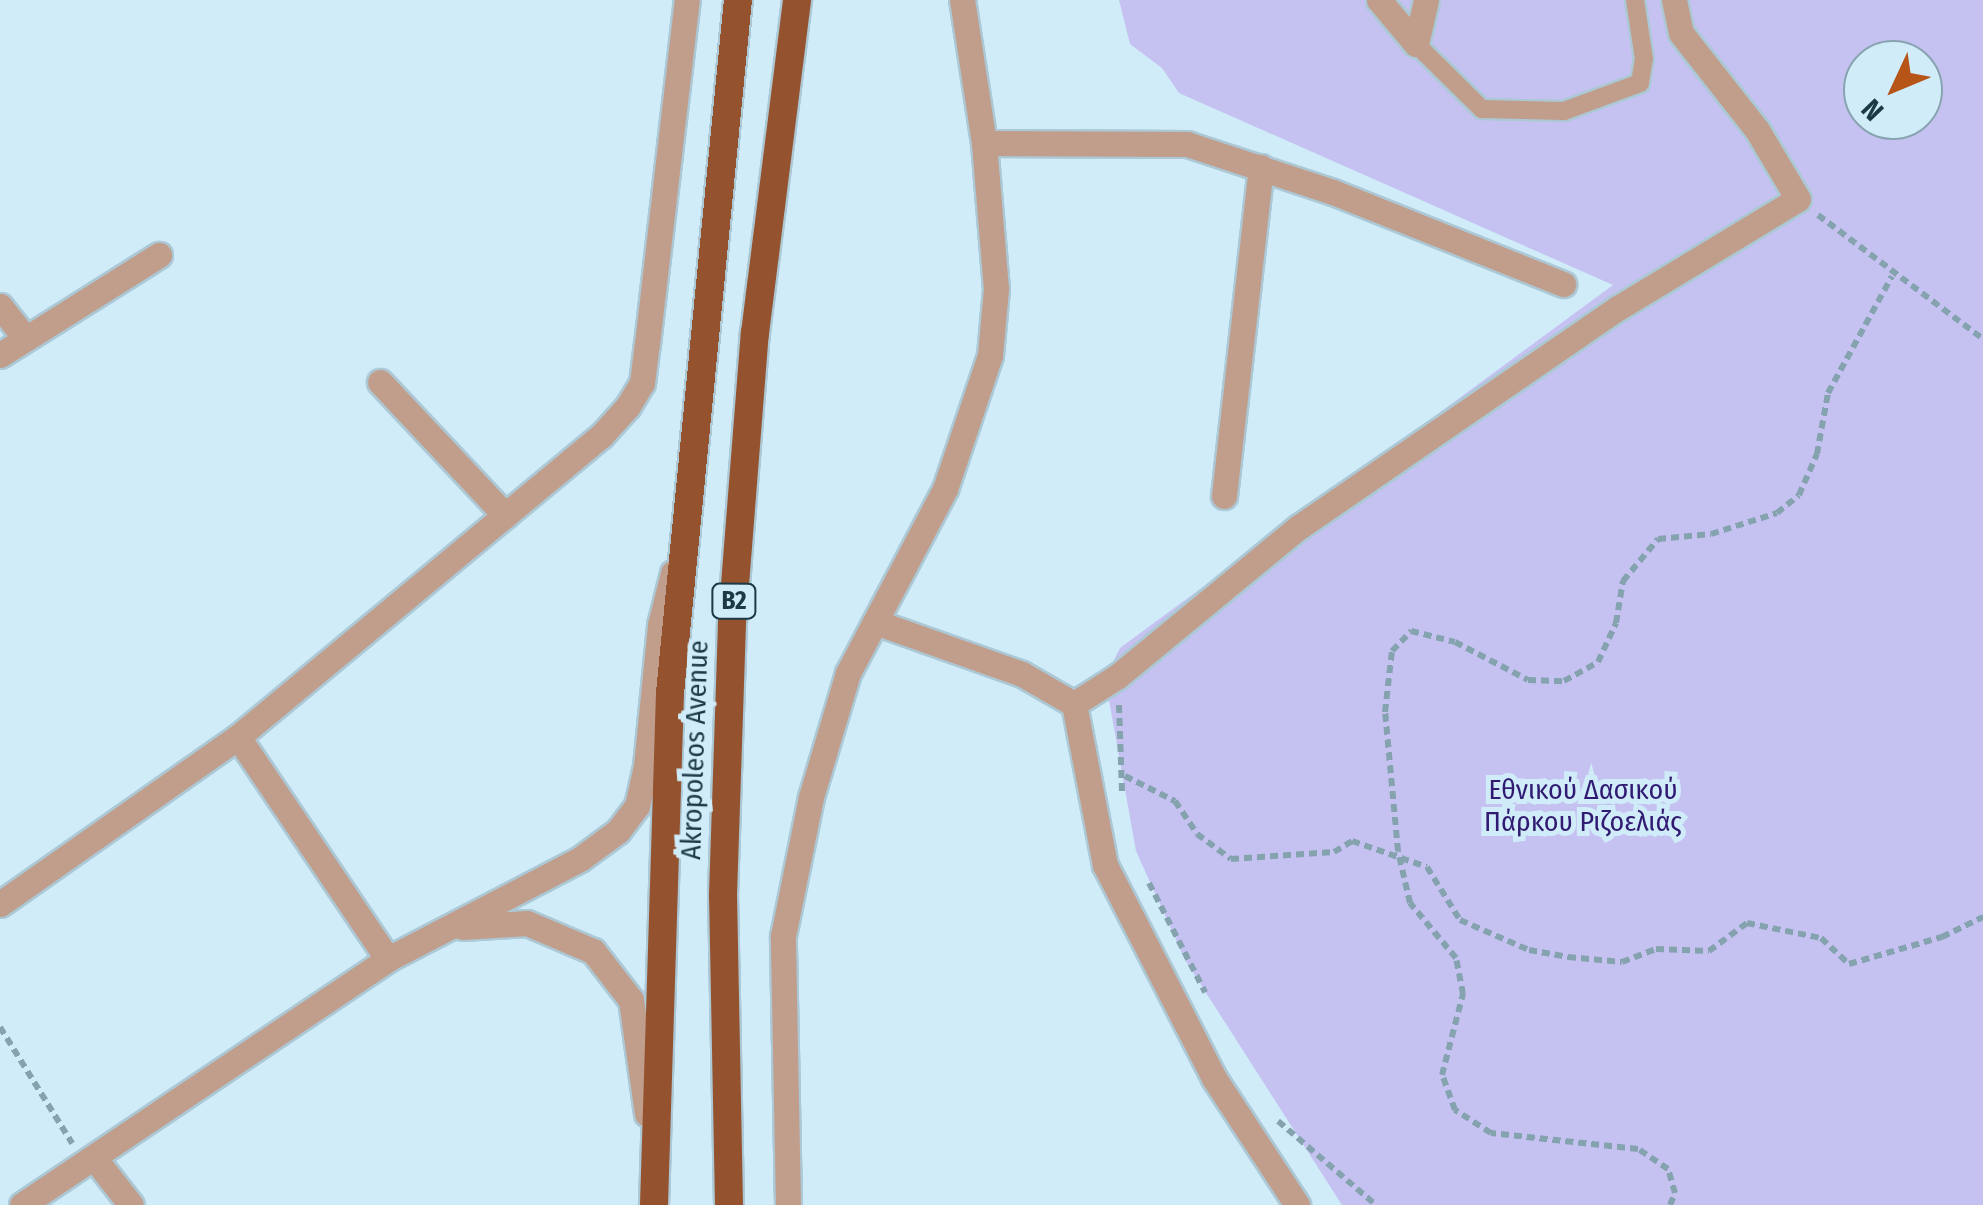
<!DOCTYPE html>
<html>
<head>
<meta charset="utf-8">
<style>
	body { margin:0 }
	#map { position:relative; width:1983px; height:1205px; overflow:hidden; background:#d0ecf9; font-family:"Fira Sans Condensed",sans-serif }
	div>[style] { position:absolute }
	.green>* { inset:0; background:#c5c2f2 }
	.path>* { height:6px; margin-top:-3px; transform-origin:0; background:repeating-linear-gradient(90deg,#85a2af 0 8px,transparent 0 13px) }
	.roads { filter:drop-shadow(2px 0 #acc8d5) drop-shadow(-2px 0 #acc8d5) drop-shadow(0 2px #acc8d5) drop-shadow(0 -2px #acc8d5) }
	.service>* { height:18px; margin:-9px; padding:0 9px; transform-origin:9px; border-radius:9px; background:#c19d8c }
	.minor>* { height:25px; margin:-12.5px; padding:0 12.5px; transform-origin:12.5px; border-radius:12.5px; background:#c19d8c }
	.tertiary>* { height:25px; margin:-12.5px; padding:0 12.5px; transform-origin:12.5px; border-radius:12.5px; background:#c19d8c }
	.trunk>* { height:28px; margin:-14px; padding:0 14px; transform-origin:14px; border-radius:14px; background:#94522e }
	span { translate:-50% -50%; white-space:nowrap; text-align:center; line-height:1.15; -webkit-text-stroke:10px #d0ecf9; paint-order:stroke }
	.shield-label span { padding:2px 8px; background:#d0ecf9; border:2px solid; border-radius:8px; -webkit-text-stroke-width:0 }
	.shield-label { font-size:25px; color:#1b3946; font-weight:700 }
	.street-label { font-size:28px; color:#1b3946 }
	.park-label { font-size:28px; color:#311b72 }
	.north { position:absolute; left:1843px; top:40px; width:100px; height:100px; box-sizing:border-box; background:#d0ecf9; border:2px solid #88a4b1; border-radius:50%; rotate:226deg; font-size:28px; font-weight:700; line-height:40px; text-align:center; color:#1b3946 }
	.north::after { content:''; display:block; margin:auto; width:35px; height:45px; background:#b75518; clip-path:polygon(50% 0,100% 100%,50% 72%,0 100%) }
</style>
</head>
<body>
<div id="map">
	<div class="green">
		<i style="clip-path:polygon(evenodd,1119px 0,1983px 0,1983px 1205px,1342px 1205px,1185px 960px,1136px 851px,1105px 678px,1120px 648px,1613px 285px,1179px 93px,1162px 68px,1130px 44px,1119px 0,1863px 60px,1923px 60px,1923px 120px,1863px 120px,1863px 60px)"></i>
	</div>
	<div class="path">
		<i style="left:1818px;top:215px;width:206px;rotate:36.9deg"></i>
		<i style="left:1119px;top:705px;width:87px;rotate:88deg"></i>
		<i style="left:1125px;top:776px;width:56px;rotate:26.6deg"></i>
		<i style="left:1175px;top:801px;width:40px;rotate:56deg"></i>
		<i style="left:1197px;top:834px;width:42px;rotate:36.3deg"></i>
		<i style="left:1231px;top:859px;width:103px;rotate:-3.9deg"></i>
		<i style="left:1334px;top:852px;width:21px;rotate:-31deg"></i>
		<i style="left:1352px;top:841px;width:79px;rotate:19.1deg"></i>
		<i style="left:1427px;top:867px;width:62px;rotate:58.1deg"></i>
		<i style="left:1460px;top:920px;width:75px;rotate:23.5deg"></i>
		<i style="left:1529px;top:950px;width:40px;rotate:10deg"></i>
		<i style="left:1568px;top:957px;width:54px;rotate:5.3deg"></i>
		<i style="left:1622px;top:962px;width:36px;rotate:-21deg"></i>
		<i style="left:1656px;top:949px;width:53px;rotate:2.2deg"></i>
		<i style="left:1709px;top:951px;width:47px;rotate:-36.4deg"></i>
		<i style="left:1747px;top:923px;width:76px;rotate:11.5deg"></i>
		<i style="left:1821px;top:938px;width:38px;rotate:43deg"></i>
		<i style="left:1849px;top:964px;width:97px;rotate:-16.2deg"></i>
		<i style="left:1942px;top:937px;width:46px;rotate:-26deg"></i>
		<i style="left:1149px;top:883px;width:123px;rotate:62.8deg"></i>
		<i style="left:0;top:1027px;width:137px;rotate:58.2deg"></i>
		<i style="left:1278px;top:1121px;width:129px;rotate:40.6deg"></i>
		<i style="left:1670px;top:1205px;width:13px;rotate:-67deg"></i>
		<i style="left:1675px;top:1193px;width:25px;rotate:-106deg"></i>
		<i style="left:1668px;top:1169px;width:36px;rotate:-146deg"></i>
		<i style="left:1638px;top:1149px;width:148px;rotate:-173.8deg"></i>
		<i style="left:1491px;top:1133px;width:43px;rotate:-147.4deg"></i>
		<i style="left:1455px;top:1110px;width:37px;rotate:-110deg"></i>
		<i style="left:1442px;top:1075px;width:84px;rotate:-75.5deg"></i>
		<i style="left:1463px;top:994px;width:37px;rotate:-101deg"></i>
		<i style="left:1456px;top:958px;width:72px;rotate:-129.9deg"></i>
		<i style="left:1410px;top:903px;width:53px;rotate:-103deg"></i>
		<i style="left:1398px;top:851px;width:140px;rotate:-95.3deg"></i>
		<i style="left:1385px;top:712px;width:61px;rotate:-83.5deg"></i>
		<i style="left:1392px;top:651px;width:28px;rotate:-46deg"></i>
		<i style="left:1411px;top:631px;width:45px;rotate:14deg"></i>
		<i style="left:1455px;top:642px;width:82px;rotate:27.5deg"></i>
		<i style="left:1528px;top:680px;width:36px;rotate:2deg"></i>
		<i style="left:1564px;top:681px;width:39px;rotate:-29deg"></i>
		<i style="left:1598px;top:662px;width:43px;rotate:-65.2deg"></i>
		<i style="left:1616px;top:623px;width:43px;rotate:-80.5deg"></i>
		<i style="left:1623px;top:581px;width:55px;rotate:-50.2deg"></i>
		<i style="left:1658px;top:539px;width:53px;rotate:-5.4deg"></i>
		<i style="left:1711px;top:534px;width:69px;rotate:-17.7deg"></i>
		<i style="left:1777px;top:513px;width:28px;rotate:-39deg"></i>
		<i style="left:1799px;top:495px;width:45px;rotate:-66.3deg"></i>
		<i style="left:1817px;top:454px;width:62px;rotate:-79.8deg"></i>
		<i style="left:1828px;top:393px;width:133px;rotate:-61.3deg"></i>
	</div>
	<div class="roads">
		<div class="service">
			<i style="left:1416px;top:44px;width:93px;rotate:44.6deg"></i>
			<i style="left:1482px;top:109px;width:82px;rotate:1.4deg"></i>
			<i style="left:1564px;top:111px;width:81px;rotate:-20.2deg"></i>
			<i style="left:1640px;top:83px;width:24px;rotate:-81deg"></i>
			<i style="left:1644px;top:59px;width:60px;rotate:-98.7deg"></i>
		</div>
		<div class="minor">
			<i style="left:1379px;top:0;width:57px;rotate:49.9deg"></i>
			<i style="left:1416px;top:44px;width:45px;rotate:-77.2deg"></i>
			<i style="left:984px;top:143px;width:203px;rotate:0.3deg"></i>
			<i style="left:1187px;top:144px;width:154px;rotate:18.2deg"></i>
			<i style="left:1333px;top:192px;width:248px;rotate:21.8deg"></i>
			<i style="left:0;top:306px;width:41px;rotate:52deg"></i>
			<i style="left:0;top:355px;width:188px;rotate:-32.2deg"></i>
			<i style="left:380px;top:382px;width:183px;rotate:46.8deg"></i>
			<i style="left:1224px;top:496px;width:331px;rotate:-83.6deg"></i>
			<i style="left:875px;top:622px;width:156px;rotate:19.5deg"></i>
			<i style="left:1022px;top:674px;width:60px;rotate:30deg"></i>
			<i style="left:1074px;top:704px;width:52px;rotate:-32.5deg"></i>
			<i style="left:1118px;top:676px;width:234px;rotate:-39.5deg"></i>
			<i style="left:1299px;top:527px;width:387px;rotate:-34.5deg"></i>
			<i style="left:1618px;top:308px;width:210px;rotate:-31.2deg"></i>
			<i style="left:1798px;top:199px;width:80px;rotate:-120.7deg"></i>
			<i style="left:1757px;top:130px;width:123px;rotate:-128.1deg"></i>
			<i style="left:1681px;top:33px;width:34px;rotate:-102deg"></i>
			<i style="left:1074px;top:704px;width:164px;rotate:79.1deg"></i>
			<i style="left:1105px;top:865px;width:239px;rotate:62.9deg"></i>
			<i style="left:1214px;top:1078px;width:152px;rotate:56.8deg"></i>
			<i style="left:238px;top:737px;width:268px;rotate:56deg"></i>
			<i style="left:0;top:904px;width:291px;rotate:-35.1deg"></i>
			<i style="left:238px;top:737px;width:472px;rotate:-39.7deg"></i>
			<i style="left:601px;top:436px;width:40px;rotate:-48deg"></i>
			<i style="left:628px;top:406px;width:27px;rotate:-59deg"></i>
			<i style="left:642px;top:383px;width:39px;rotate:-83deg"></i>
			<i style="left:647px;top:344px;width:346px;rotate:-83.4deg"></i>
			<i style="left:95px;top:1159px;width:58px;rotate:52deg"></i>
		</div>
		<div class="tertiary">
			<i style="left:462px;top:927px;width:65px;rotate:-3.5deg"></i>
			<i style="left:527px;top:923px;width:72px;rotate:23deg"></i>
			<i style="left:593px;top:951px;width:62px;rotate:52.2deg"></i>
			<i style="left:631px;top:1000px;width:115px;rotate:82deg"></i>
			<i style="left:22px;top:1205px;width:441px;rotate:-33.9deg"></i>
			<i style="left:388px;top:959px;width:216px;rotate:-27.5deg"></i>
			<i style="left:580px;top:859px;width:47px;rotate:-36.4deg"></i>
			<i style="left:618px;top:831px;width:31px;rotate:-53deg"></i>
			<i style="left:637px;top:806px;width:41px;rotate:-77.3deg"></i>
			<i style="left:646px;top:766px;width:142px;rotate:-84.3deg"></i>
			<i style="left:660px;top:625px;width:54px;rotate:-76deg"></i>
			<i style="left:788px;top:1205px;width:269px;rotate:-91.1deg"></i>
			<i style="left:783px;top:936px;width:142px;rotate:-78.6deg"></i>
			<i style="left:811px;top:797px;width:129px;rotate:-73.4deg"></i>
			<i style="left:848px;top:673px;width:208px;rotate:-62.2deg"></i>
			<i style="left:945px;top:489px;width:141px;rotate:-71.4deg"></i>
			<i style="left:990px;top:355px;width:66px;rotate:-84.8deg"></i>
			<i style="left:996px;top:289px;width:146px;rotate:-94.7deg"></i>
			<i style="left:984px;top:143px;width:145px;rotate:-98.7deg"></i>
		</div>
		<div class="trunk">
			<i style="left:654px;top:1205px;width:512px;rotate:-88.21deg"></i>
			<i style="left:670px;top:693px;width:696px;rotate:-84.4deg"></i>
			<i style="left:729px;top:1205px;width:310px;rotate:-91.1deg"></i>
			<i style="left:723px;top:895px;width:272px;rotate:-88.1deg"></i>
			<i style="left:732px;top:623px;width:291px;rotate:-85.5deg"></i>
			<i style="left:755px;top:333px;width:336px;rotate:-82.8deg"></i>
		</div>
	</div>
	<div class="shield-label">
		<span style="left:734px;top:601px">B2</span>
	</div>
	<div class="street-label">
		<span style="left:695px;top:750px;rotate:-88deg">Akropoleos Avenue</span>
	</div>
	<div class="park-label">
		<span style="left:1583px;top:806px">Εθνικού Δασικού<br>Πάρκου Ριζοελιάς</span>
	</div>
	<div class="north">N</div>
</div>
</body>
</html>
